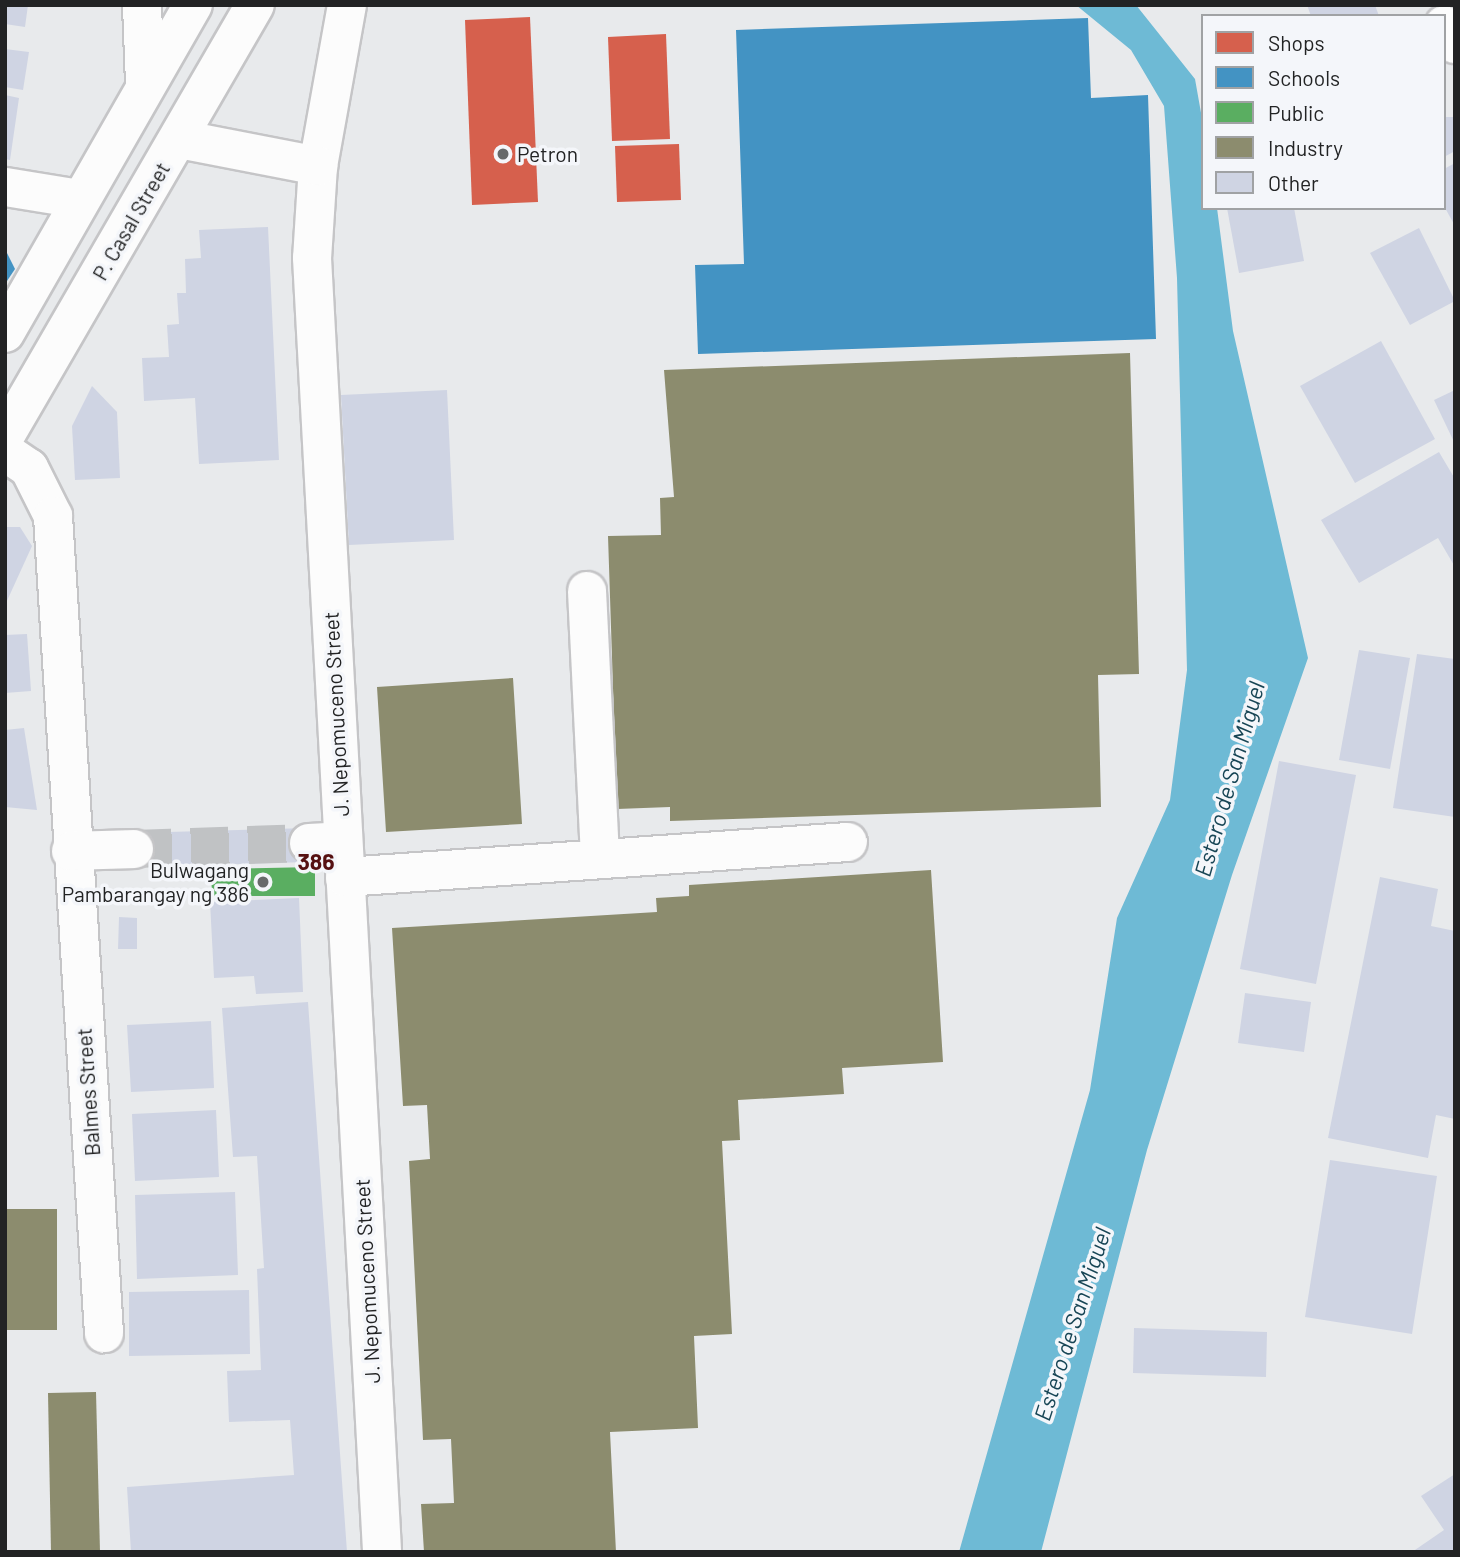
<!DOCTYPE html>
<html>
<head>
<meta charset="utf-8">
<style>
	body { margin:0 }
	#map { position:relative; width:1460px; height:1557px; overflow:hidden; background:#e8eaec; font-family:Barlow,sans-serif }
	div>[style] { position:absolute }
	.water>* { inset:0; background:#6ebad5 }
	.shops>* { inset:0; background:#d6604d }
	.schools>* { inset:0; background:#4393c3 }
	.public>* { inset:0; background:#5aae61 }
	.industry>* { inset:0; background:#8c8c6e }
	.building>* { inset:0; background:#cfd4e3 }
	.minor-tunnel>* { height:38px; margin-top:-19px; transform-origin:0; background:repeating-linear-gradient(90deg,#c0c2c4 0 38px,transparent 0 57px) }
	.roads { filter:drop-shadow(2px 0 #c5c5c7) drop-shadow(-2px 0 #c5c5c7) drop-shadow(0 2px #c5c5c7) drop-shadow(0 -2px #c5c5c7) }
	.minor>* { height:38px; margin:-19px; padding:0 19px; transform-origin:19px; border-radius:19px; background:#fcfcfc }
	.major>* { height:38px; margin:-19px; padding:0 19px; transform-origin:19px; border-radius:19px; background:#fcfcfc }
	.dots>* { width:19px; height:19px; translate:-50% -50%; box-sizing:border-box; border:4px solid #f4f6fa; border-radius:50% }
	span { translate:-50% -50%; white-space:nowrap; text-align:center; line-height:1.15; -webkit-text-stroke:7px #f4f6fa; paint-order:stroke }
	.poi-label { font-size:21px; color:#222324 }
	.left { translate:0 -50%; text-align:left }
	.right { translate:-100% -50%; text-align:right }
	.street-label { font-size:21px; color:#222324 }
	.water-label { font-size:23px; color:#174555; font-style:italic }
	.neighbourhood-label { font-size:23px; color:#551011; font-weight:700 }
	.frame { position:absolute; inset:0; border:7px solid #222324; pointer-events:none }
	.legend { position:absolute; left:1201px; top:14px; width:245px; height:196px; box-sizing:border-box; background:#f4f6fa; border:2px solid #a0a2a4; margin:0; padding:9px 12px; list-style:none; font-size:21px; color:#222324 }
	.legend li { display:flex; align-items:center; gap:14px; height:35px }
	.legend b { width:35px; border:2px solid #a0a2a4 }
</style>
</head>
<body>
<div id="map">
	<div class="water">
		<i style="clip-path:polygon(1076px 5px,1136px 5px,1195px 79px,1203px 124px,1203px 208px,1217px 208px,1233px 331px,1308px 658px,1232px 875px,1147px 1150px,1041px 1552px,959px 1552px,1090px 1090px,1117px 918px,1170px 800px,1187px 670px,1177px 278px,1164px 106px,1131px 50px)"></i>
	</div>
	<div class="shops">
		<i style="clip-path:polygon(530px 17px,538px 202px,472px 205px,465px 20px)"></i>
		<i style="clip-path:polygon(666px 34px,670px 139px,612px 141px,608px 37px)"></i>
		<i style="clip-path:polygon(679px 144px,681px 200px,617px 202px,615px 146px)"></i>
	</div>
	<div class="schools">
		<i style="clip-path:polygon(1088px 18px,1091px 98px,1148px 95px,1156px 339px,698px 354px,695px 265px,744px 264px,736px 30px)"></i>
		<i style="clip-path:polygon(5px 249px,15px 269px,5px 284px)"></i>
	</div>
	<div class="public">
		<i style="clip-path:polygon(315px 867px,315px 896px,212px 896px,211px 869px)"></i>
	</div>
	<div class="industry">
		<i style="clip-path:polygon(1130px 353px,1139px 674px,1098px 675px,1101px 807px,670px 821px,670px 807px,617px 809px,608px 536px,661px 535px,660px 498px,674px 497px,664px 370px)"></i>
		<i style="clip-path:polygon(513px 678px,522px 824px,386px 832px,377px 687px)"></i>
		<i style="clip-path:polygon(931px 870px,943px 1062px,842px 1068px,844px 1094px,738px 1100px,740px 1140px,722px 1141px,732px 1334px,694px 1336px,698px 1428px,610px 1432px,616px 1552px,424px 1552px,421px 1504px,454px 1503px,451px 1439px,423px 1440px,409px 1161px,430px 1159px,427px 1105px,403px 1106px,392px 928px,657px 912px,656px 898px,689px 896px,689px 885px)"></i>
		<i style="clip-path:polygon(5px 1209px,57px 1209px,57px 1330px,5px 1330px)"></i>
		<i style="clip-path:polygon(96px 1392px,100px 1552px,51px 1552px,48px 1393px)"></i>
	</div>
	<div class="building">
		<i style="clip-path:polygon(5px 5px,28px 5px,25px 27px,5px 24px)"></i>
		<i style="clip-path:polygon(1307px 5px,1375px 5px,1379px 16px,1311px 16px)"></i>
		<i style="clip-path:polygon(5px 49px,29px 52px,23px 90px,5px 87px)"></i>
		<i style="clip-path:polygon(5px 95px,19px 98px,10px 160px,5px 159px)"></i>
		<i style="clip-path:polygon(1444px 117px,1455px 117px,1455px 151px,1444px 157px)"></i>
		<i style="clip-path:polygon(1455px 163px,1455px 226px,1444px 206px,1444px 169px)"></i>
		<i style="clip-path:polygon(1227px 208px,1294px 208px,1304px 261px,1239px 273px)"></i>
		<i style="clip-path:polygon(268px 227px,279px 460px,199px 464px,195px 398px,144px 401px,142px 358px,169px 357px,167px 325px,179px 324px,177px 293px,186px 293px,185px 259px,201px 258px,199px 230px)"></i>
		<i style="clip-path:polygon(1419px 228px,1455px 301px,1410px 325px,1370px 253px)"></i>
		<i style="clip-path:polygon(1381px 341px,1435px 439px,1355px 483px,1300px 386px)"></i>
		<i style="clip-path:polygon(92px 386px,117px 412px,120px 478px,75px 480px,72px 426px)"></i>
		<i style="clip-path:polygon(447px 390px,454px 540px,349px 545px,341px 395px)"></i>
		<i style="clip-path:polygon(1455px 390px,1455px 444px,1434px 400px)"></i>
		<i style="clip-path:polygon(1439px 452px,1455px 479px,1455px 567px,1438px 538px,1359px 583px,1321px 520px)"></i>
		<i style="clip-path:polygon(5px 527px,20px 527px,32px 546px,6px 603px)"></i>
		<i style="clip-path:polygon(27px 634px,31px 691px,5px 693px,5px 635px)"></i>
		<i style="clip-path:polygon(1359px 650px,1410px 658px,1390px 769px,1339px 760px)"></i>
		<i style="clip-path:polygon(1417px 654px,1455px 659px,1455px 817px,1393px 808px)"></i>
		<i style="clip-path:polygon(24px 728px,37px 810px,5px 807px,5px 730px)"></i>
		<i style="clip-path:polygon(1279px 761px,1356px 775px,1316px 984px,1240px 969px)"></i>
		<i style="clip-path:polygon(309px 828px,309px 862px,134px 867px,133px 833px)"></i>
		<i style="clip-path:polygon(1380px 877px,1438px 889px,1431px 926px,1455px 931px,1455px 1119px,1436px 1115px,1428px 1158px,1328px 1138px)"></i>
		<i style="clip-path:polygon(299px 898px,303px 992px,256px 994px,254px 976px,214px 978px,210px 902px)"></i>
		<i style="clip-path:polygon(119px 917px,137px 918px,137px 949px,118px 949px)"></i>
		<i style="clip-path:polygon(1245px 993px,1311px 1002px,1304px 1052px,1238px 1043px)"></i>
		<i style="clip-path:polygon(308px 1002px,347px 1552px,131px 1552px,127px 1487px,294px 1475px,290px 1420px,229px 1422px,227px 1371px,261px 1370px,257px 1269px,264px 1268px,257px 1156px,233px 1157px,222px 1008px)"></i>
		<i style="clip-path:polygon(211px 1021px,214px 1088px,131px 1092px,127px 1025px)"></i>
		<i style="clip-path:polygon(216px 1110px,219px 1177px,135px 1181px,132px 1114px)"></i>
		<i style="clip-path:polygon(1330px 1160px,1437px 1176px,1412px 1334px,1305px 1317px)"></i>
		<i style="clip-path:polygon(235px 1192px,238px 1275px,137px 1279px,135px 1195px)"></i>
		<i style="clip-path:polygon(249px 1290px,250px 1354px,129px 1356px,129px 1292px)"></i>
		<i style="clip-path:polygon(1134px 1328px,1267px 1332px,1266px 1377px,1133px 1373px)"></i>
		<i style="clip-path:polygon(1455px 1474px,1455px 1552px,1412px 1552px,1444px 1530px,1421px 1496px)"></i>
	</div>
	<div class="minor-tunnel">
		<i style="left:134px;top:849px;width:175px;rotate:-2deg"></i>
	</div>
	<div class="roads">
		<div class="minor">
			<i style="left:347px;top:5px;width:164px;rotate:100.2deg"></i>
			<i style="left:318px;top:166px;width:92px;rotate:93.7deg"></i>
			<i style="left:312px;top:258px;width:1296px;rotate:86.9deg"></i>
			<i style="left:1444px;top:25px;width:22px;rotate:60deg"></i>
			<i style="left:5px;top:187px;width:75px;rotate:9.2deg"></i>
			<i style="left:5px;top:452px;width:29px;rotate:34deg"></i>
			<i style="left:29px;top:468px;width:54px;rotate:63.4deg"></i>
			<i style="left:53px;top:516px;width:819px;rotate:86.43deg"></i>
			<i style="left:587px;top:591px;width:267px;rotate:87.2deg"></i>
			<i style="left:309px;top:843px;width:34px;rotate:-3deg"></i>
			<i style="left:71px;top:851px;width:63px;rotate:-1.8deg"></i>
			<i style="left:345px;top:877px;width:504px;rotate:-3.98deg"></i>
		</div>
		<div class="major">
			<i style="left:142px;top:5px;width:78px;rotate:87.8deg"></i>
			<i style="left:179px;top:139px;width:142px;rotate:11deg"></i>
			<i style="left:5px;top:333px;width:378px;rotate:-60.2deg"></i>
			<i style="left:5px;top:436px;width:498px;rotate:-59.9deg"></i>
		</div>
	</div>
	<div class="dots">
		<i style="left:503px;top:154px;background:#67696a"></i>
		<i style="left:263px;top:882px;background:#67696a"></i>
	</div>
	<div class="poi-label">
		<span class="left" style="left:517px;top:154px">Petron</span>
		<span class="right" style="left:249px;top:882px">Bulwagang<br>Pambarangay ng 386</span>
	</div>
	<div class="street-label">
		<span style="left:131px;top:221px;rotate:-60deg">P. Casal Street</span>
		<span style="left:336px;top:714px;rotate:-93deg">J. Nepomuceno Street</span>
		<span style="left:88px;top:1092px;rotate:-94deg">Balmes Street</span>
		<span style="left:367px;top:1281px;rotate:-93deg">J. Nepomuceno Street</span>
	</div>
	<div class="water-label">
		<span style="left:1229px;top:779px;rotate:-74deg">Estero de San Miguel</span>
		<span style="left:1072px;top:1324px;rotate:-72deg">Estero de San Miguel</span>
	</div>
	<div class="neighbourhood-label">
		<span style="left:316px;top:861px">386</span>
	</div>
	<div class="frame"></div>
	<ul class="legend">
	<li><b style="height:19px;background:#d6604d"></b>Shops</li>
	<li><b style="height:19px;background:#4393c3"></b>Schools</li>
	<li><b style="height:19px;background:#5aae61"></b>Public</li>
	<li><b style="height:19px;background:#8c8c6e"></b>Industry</li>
	<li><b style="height:19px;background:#cfd4e3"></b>Other</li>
	</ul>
</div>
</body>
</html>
